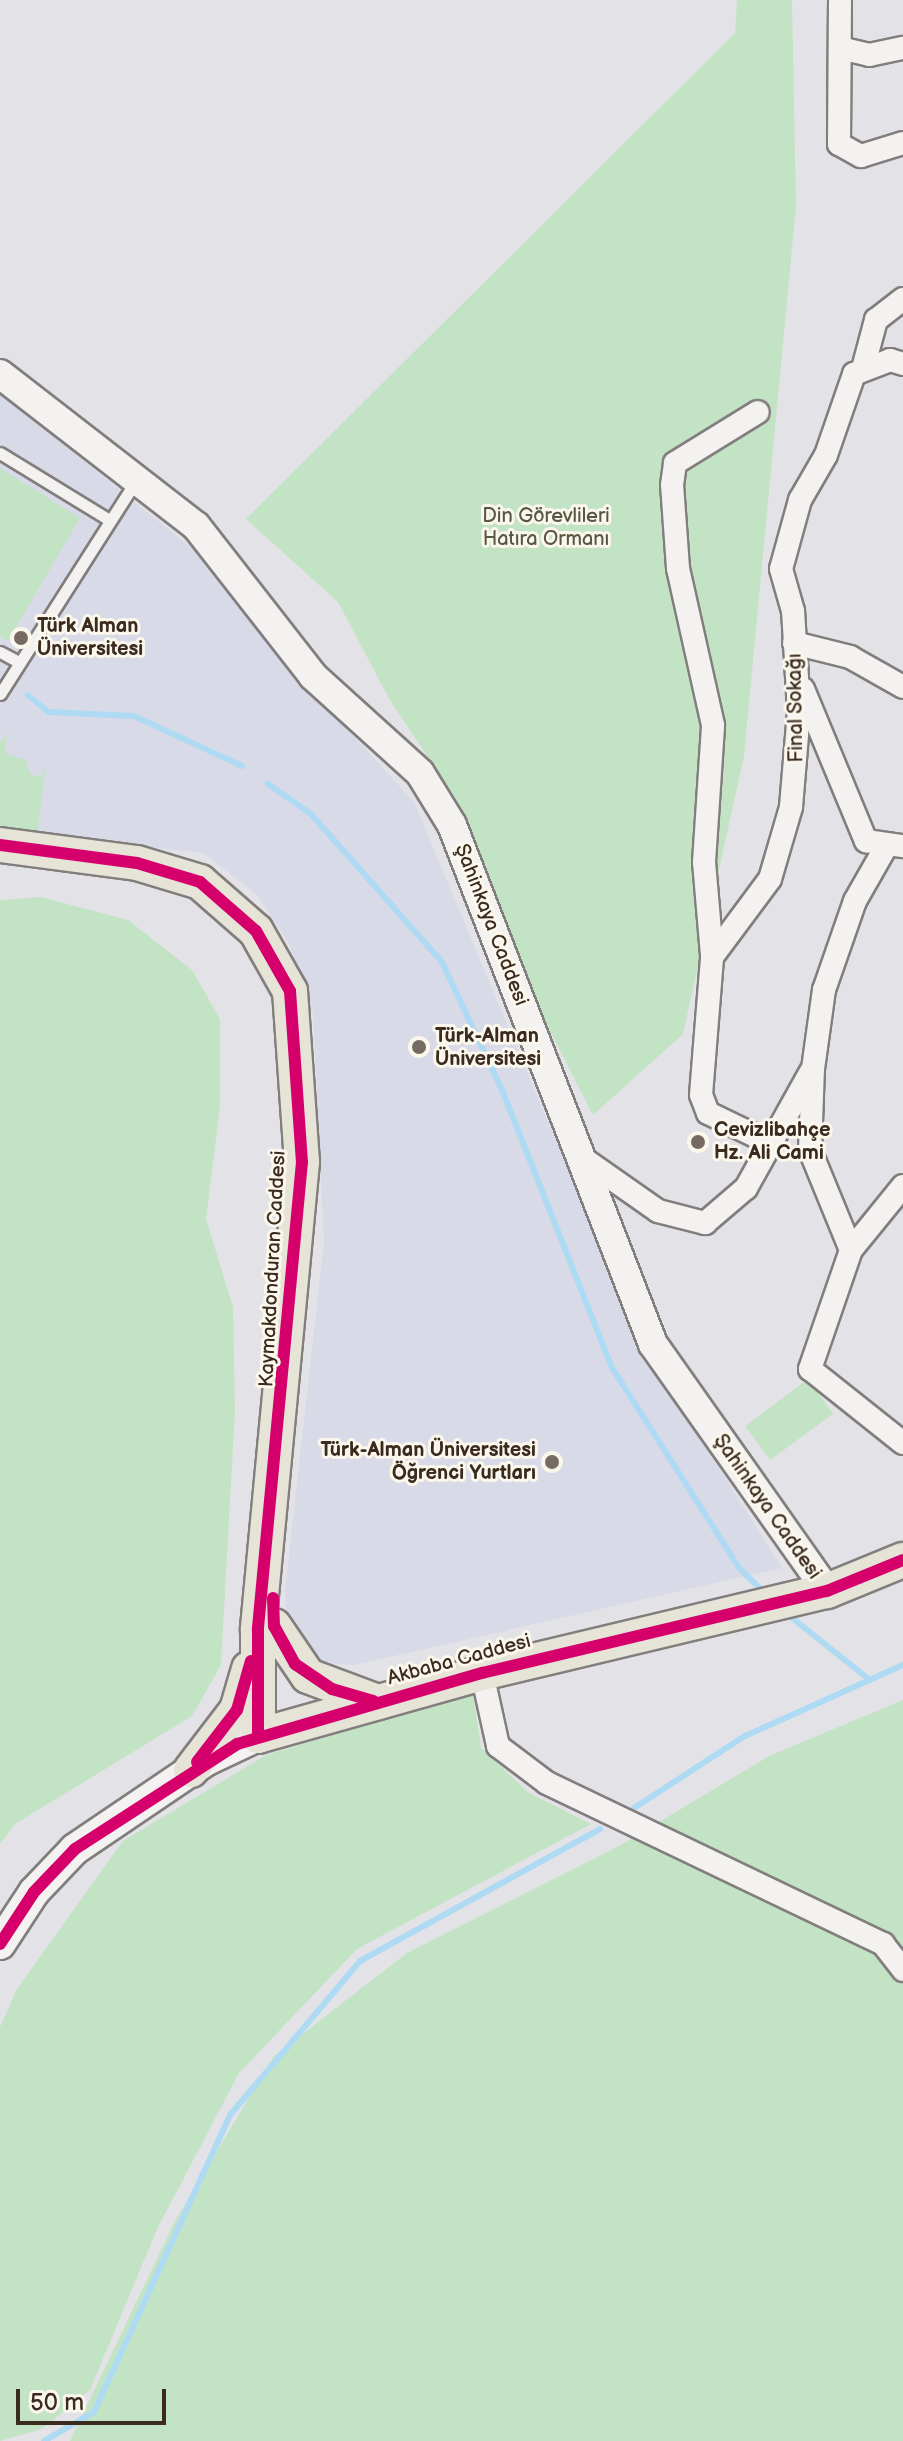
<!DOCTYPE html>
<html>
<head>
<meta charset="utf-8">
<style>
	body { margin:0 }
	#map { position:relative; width:903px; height:2441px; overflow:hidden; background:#e3e3e7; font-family:"Balsamiq Sans",sans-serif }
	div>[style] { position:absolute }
	.built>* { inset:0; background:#d8dae7 }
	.green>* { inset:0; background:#c3e3c5 }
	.stream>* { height:6px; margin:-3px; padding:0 3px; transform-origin:3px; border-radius:3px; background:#aedbf3 }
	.roads { filter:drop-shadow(2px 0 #827e7d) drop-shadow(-2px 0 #827e7d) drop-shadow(0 2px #827e7d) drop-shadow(0 -2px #827e7d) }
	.service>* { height:11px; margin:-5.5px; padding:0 5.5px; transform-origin:5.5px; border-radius:5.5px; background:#f3f2f0 }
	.minor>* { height:22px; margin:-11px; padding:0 11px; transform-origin:11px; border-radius:11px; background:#f3f2f0 }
	.tertiary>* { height:28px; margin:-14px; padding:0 14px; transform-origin:14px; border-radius:14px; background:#f3f2f0 }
	.secondary>* { height:30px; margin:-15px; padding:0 15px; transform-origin:15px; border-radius:15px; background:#f3f2f0 }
	.primary>* { height:34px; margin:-17px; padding:0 17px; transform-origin:17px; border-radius:17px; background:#e6e4d7 }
	.cycleway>* { height:12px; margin:-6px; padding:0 6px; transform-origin:6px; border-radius:6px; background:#d6006c }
	.dots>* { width:22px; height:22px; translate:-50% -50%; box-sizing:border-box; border:4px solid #fbf7ec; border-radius:50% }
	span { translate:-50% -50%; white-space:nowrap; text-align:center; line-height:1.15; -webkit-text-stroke:6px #fbf7ec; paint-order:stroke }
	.park-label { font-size:20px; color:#565841 }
	.poi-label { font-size:20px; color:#3b2a1e; font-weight:700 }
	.left { translate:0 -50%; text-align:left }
	.right { translate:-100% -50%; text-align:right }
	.street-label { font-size:20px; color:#3b2a1e }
	.scale { position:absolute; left:16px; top:2389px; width:150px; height:36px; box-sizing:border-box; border:4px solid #3b2a1e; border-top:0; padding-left:10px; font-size:24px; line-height:28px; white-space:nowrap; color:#3b2a1e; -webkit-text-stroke:6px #fbf7ec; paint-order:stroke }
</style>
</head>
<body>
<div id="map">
	<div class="built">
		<i style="clip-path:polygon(0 393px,209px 562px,253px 626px,414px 802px,641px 1344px,782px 1568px,354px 1665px,308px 1662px,287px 1627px,285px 1590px,324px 1241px,313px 1014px,289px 944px,257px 895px,204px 853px,0 831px)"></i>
	</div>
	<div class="green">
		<i style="clip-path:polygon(737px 0,792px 0,796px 206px,744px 756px,683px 1034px,593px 1115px,547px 1025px,456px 799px,391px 702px,338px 602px,246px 519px,735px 33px)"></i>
		<i style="clip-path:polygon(0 468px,80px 518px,8px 641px,0 636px)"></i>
		<i style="clip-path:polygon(7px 733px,5px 753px,25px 760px,31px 775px,42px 776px,46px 766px,37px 835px,0 831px,0 743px)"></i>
		<i style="clip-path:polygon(41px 897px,128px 920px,192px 970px,220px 1019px,220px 1106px,206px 1219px,233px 1307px,235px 1411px,221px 1665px,192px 1716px,15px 1824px,0 1844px,0 900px)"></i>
		<i style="clip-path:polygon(808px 1379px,833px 1414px,770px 1460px,745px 1426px)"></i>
		<i style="clip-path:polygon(473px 1693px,481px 1748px,529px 1793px,591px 1824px,357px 1949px,239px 2073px,157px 2229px,90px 2390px,42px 2429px,0 2441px,0 2027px,17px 1989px,123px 1841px,266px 1755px)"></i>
		<i style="clip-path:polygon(903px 1700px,903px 2441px,70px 2441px,175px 2221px,274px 2056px,407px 1953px,619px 1846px,769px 1756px)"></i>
	</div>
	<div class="stream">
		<i style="left:28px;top:695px;width:26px;rotate:40deg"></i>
		<i style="left:48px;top:712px;width:86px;rotate:2.7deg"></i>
		<i style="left:134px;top:716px;width:119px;rotate:24.8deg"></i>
		<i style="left:268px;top:784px;width:52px;rotate:34.9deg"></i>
		<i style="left:311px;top:814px;width:198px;rotate:48.5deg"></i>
		<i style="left:442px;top:962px;width:141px;rotate:64.9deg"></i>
		<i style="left:502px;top:1090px;width:297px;rotate:68.4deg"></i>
		<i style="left:611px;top:1366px;width:241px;rotate:57.6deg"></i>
		<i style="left:740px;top:1569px;width:30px;rotate:44deg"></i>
		<i style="left:791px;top:1617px;width:101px;rotate:38.6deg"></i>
		<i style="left:634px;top:1808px;width:132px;rotate:-33deg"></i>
		<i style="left:745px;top:1736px;width:173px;rotate:-24.2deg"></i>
		<i style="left:44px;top:2441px;width:58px;rotate:-30.1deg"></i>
		<i style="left:94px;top:2412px;width:327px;rotate:-65.4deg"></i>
		<i style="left:230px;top:2115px;width:202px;rotate:-49.8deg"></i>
		<i style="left:360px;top:1961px;width:274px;rotate:-28.8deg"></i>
	</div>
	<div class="roads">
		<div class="service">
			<i style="left:0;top:453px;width:124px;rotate:31.5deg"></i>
			<i style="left:0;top:652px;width:21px;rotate:28deg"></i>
			<i style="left:0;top:694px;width:255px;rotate:-57.5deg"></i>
		</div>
		<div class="minor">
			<i style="left:840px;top:0;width:144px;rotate:90.4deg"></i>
			<i style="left:839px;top:144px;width:25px;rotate:29deg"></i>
			<i style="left:861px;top:156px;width:44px;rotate:-17.2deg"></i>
			<i style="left:844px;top:49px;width:26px;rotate:13deg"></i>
			<i style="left:869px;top:55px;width:35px;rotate:-12deg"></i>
			<i style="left:864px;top:365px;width:47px;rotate:-75.1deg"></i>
			<i style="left:876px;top:320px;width:34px;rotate:-38deg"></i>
			<i style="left:794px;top:643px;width:58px;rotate:14deg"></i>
			<i style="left:850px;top:657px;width:61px;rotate:29.5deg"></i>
			<i style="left:803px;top:689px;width:165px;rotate:67.5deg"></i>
			<i style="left:866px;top:841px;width:37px;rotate:8deg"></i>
			<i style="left:712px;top:955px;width:93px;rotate:-94.9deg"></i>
			<i style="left:704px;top:862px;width:137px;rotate:-86.2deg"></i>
			<i style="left:713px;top:725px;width:161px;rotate:-102.6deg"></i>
			<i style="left:678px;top:568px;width:83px;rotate:-94.1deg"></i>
			<i style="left:672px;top:485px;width:22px;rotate:-82deg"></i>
			<i style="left:675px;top:463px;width:97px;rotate:-31.6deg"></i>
			<i style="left:770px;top:1143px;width:69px;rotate:-154.2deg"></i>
			<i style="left:708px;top:1113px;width:19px;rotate:-111deg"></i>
			<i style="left:701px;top:1095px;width:138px;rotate:-85.4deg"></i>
			<i style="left:712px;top:957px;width:97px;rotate:-53.4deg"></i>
			<i style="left:770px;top:879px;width:75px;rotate:-73.7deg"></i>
			<i style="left:791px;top:807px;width:96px;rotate:-85.2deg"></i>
			<i style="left:799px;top:711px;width:100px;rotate:-93.4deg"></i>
			<i style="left:793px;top:611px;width:44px;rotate:-105.9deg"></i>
			<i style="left:781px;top:569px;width:72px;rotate:-74.6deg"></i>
			<i style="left:800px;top:500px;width:52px;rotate:-60deg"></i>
			<i style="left:826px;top:455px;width:86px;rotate:-70.9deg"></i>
			<i style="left:854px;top:374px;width:39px;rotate:-21deg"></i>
			<i style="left:890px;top:360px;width:14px;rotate:17deg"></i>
			<i style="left:581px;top:1157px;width:94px;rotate:35deg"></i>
			<i style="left:658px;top:1211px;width:49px;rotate:14.3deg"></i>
			<i style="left:705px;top:1223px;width:54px;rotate:-40.5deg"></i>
			<i style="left:746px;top:1188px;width:132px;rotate:-60.9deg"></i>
			<i style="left:903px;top:1186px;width:82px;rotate:129.1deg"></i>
			<i style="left:851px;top:1250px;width:126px;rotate:109deg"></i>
			<i style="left:810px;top:1369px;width:119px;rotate:38.5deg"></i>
			<i style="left:851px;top:1250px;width:108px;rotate:-112.3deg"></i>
			<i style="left:810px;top:1150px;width:81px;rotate:-87.9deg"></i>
			<i style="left:813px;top:1069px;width:80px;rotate:-82.1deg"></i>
			<i style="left:824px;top:990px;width:94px;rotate:-70.8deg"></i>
			<i style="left:855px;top:901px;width:64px;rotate:-60.3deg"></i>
			<i style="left:482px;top:1673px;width:75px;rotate:77.6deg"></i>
			<i style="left:498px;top:1746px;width:61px;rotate:37.1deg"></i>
			<i style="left:547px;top:1783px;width:373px;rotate:25.6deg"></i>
			<i style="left:883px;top:1944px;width:33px;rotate:52deg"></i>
		</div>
		<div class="tertiary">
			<i style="left:0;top:374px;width:248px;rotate:37.8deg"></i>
			<i style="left:196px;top:526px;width:190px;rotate:52deg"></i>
			<i style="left:313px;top:676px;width:144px;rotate:42.2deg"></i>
			<i style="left:420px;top:773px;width:61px;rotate:58.4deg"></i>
			<i style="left:452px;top:825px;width:557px;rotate:68.83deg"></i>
			<i style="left:653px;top:1344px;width:302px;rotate:54.8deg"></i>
		</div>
		<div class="secondary">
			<i style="left:0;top:1944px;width:62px;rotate:-56.8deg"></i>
			<i style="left:34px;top:1892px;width:59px;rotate:-46.4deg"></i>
			<i style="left:75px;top:1849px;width:157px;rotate:-34.1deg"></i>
			<i style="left:205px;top:1761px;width:59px;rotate:-25.3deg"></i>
		</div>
		<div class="primary">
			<i style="left:0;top:845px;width:138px;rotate:7.5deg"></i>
			<i style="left:137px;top:863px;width:66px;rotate:16.8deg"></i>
			<i style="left:200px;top:882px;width:74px;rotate:41.2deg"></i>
			<i style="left:256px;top:931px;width:69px;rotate:60.5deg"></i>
			<i style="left:290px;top:991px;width:171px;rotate:86deg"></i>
			<i style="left:302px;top:1162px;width:470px;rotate:95.4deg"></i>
			<i style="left:258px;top:1630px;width:106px;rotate:90deg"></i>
			<i style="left:258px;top:1736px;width:233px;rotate:-15.7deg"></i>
			<i style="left:482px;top:1673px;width:355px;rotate:-13.4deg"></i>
			<i style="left:827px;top:1591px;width:82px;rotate:-22.2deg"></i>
			<i style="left:274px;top:1626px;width:60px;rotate:55.8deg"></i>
			<i style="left:308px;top:1676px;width:75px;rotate:20.4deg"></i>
			<i style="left:191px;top:1770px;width:76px;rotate:-52.5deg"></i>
			<i style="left:237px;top:1710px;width:43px;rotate:-73.7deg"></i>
		</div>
	</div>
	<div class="cycleway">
		<i style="left:0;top:845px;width:138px;rotate:7.5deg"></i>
		<i style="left:137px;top:863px;width:66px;rotate:16.8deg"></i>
		<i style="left:200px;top:882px;width:74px;rotate:41.2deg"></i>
		<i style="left:256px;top:931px;width:69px;rotate:60.5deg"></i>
		<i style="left:290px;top:991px;width:171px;rotate:86deg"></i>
		<i style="left:302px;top:1162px;width:470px;rotate:95.4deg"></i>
		<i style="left:258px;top:1630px;width:106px;rotate:90deg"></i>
		<i style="left:273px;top:1598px;width:28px;rotate:88deg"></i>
		<i style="left:274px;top:1626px;width:43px;rotate:61.1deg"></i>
		<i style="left:295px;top:1664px;width:45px;rotate:34deg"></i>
		<i style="left:332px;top:1689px;width:43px;rotate:16.3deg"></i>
		<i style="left:197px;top:1762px;width:66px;rotate:-52.4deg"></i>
		<i style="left:237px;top:1710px;width:51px;rotate:-74.1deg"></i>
		<i style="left:0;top:1944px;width:62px;rotate:-56.8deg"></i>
		<i style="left:34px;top:1892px;width:59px;rotate:-46.4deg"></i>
		<i style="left:75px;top:1849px;width:193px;rotate:-32.9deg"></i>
		<i style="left:237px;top:1744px;width:255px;rotate:-16.2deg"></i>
		<i style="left:482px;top:1673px;width:355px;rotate:-13.4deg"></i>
		<i style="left:827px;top:1591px;width:82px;rotate:-22.2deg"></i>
	</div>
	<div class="dots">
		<i style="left:21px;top:638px;background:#766b64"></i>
		<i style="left:419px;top:1047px;background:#766b64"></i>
		<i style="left:698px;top:1142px;background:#766b64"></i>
		<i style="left:552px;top:1462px;background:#766b64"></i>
	</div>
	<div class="park-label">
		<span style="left:546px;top:528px">Din Görevlileri<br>Hatıra Ormanı</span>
	</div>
	<div class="poi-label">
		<span class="left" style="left:37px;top:638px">Türk Alman<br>Üniversitesi</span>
		<span class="left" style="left:435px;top:1048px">Türk-Alman<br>Üniversitesi</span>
		<span class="left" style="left:714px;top:1142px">Cevizlibahçe<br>Hz. Ali Cami</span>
		<span class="right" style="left:536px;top:1462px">Türk-Alman Üniversitesi<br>Öğrenci Yurtları</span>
	</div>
	<div class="street-label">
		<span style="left:796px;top:708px;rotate:-91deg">Final Sokağı</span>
		<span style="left:491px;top:925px;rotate:69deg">Şahinkaya Caddesi</span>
		<span style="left:273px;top:1269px;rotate:-87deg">Kaymakdonduran Caddesi</span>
		<span style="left:767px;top:1507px;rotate:55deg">Şahinkaya Caddesi</span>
		<span style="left:459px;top:1660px;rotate:-15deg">Akbaba Caddesi</span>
	</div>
	<div class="scale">50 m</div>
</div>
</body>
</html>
